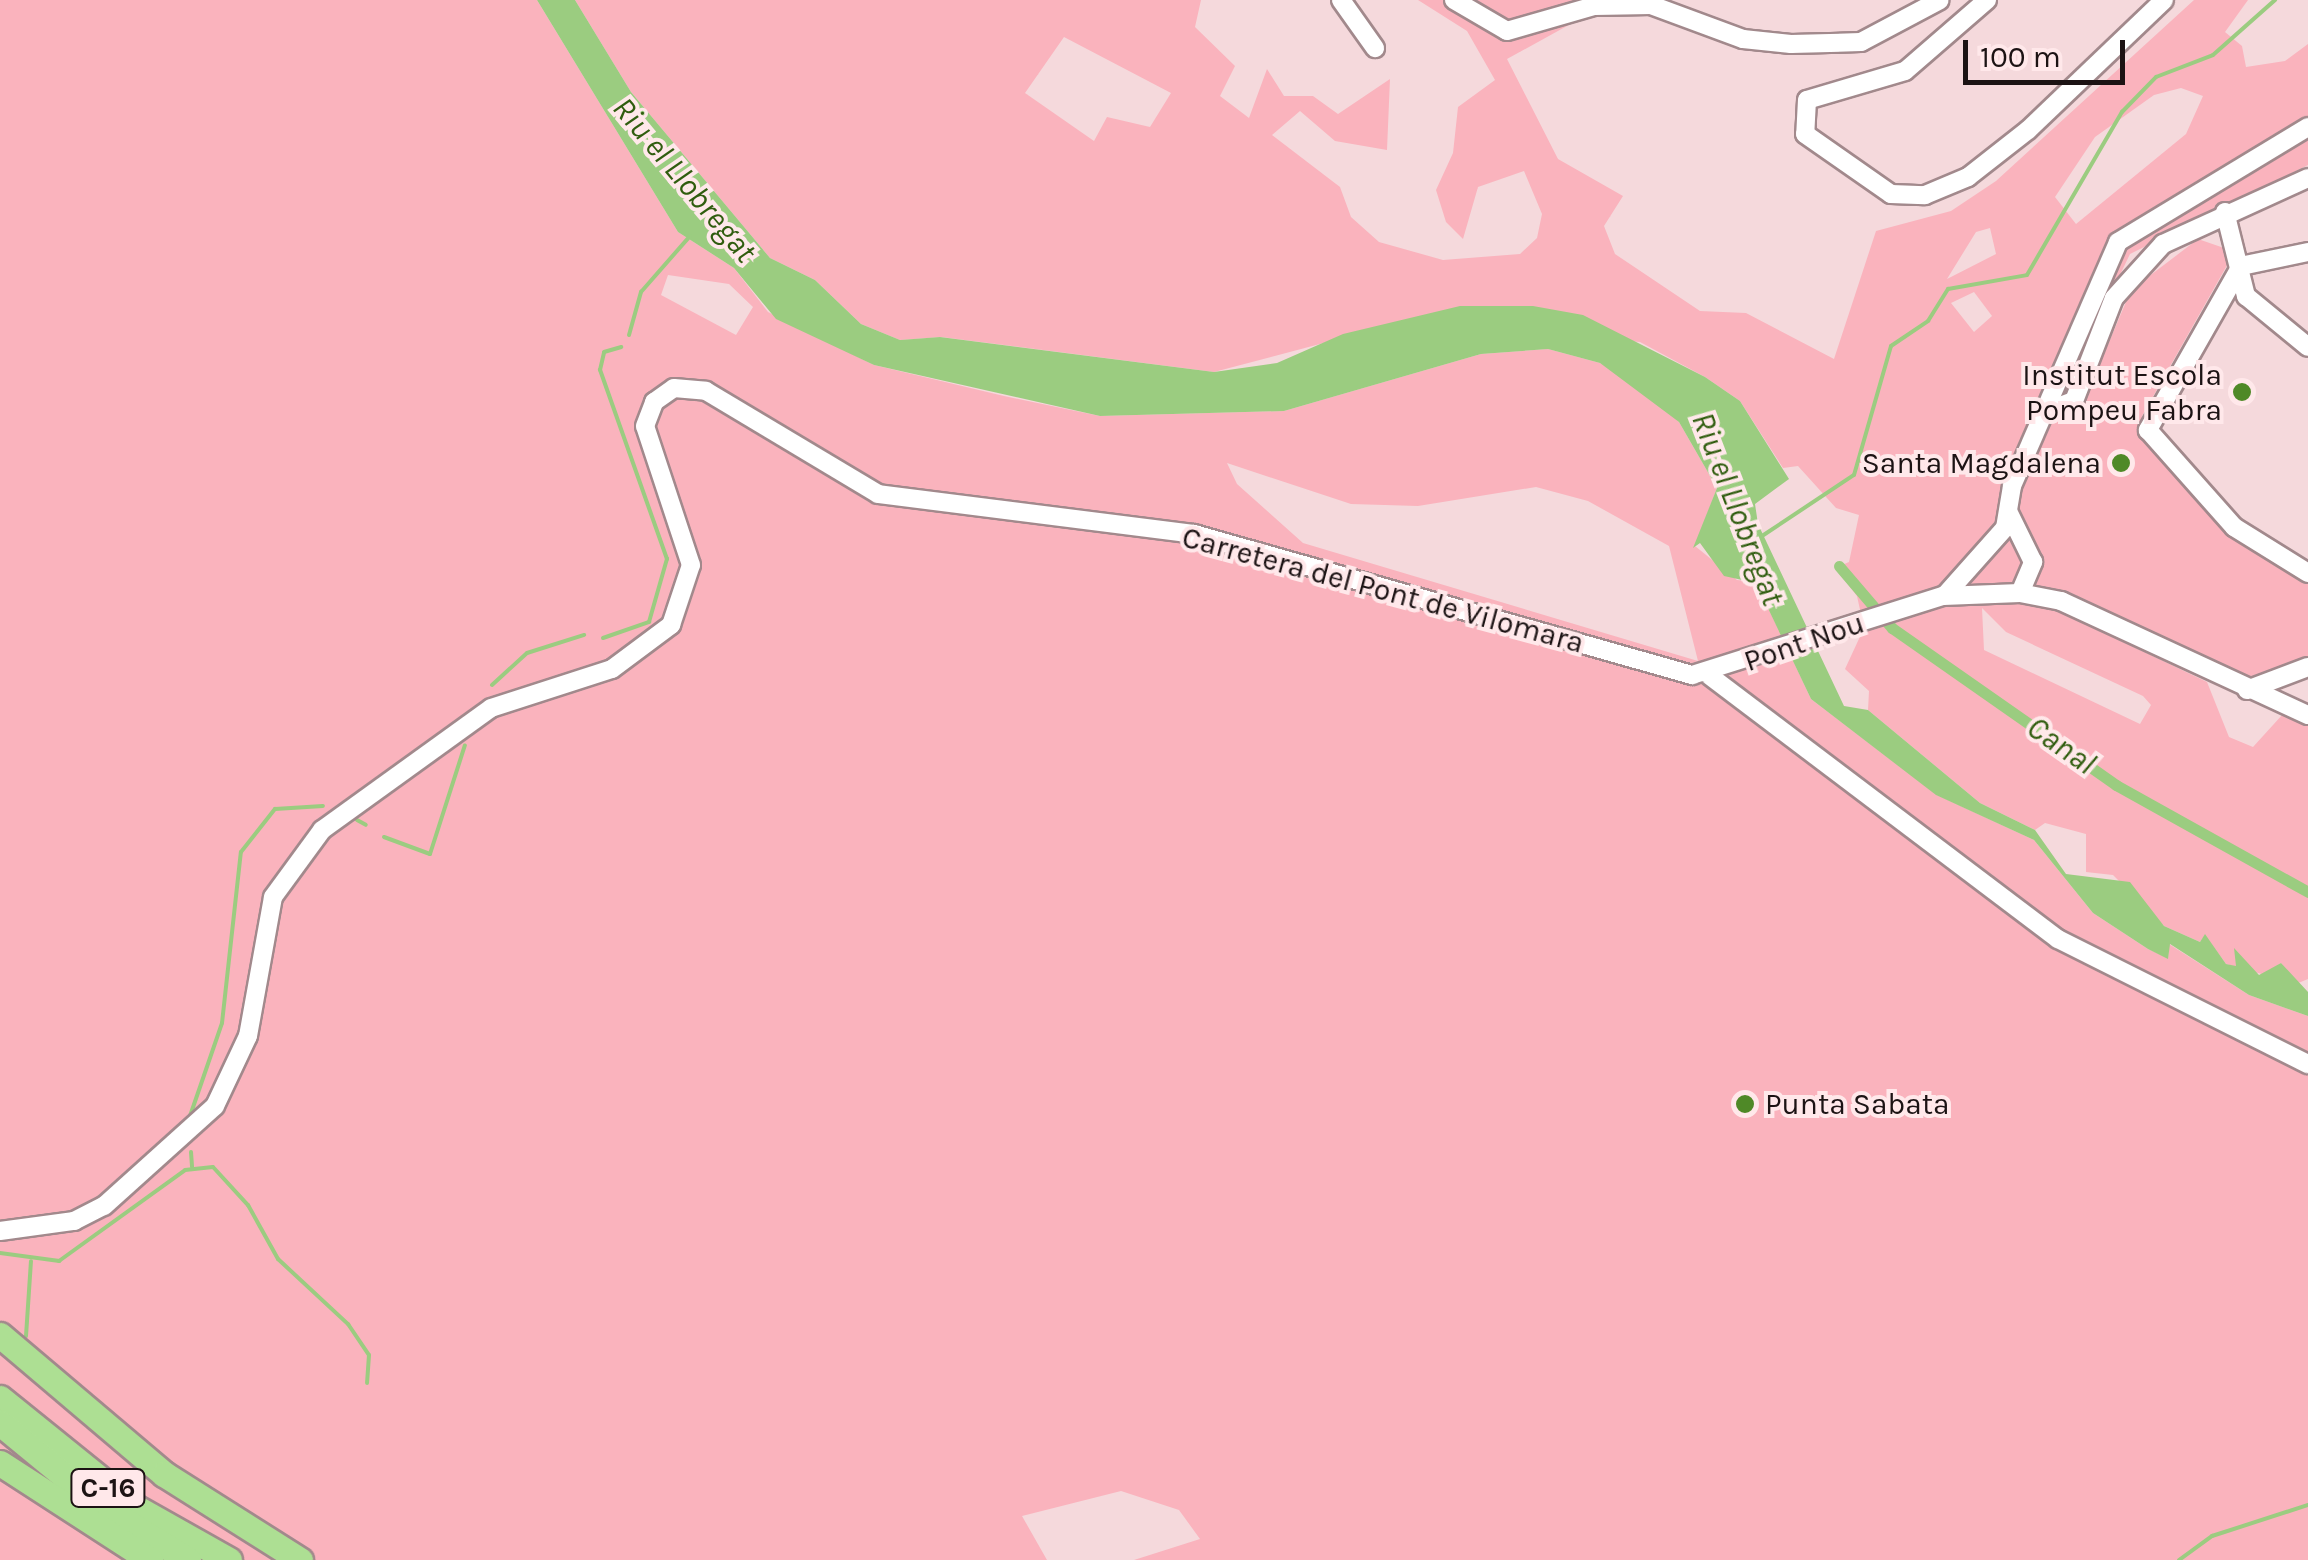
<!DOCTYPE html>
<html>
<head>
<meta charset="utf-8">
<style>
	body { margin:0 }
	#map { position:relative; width:2308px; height:1560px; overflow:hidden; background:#f5d9dc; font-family:Karla,sans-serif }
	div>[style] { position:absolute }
	.green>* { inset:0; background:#fab3bd }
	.water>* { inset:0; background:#9bcc80 }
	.stream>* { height:4px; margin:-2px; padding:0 2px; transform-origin:2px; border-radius:2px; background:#9bcc80 }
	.canal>* { height:11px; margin:-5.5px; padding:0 5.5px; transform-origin:5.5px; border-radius:5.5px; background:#9bcc80 }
	.roads { filter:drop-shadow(2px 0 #a2898c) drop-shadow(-2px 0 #a2898c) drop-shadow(0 2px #a2898c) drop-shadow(0 -2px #a2898c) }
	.minor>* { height:18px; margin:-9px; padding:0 9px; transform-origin:9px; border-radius:9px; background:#fff }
	.highway>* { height:25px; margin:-12.5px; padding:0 12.5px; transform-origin:12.5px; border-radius:12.5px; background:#addf93 }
	.dots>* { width:28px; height:28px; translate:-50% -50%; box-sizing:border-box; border:5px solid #ffe8ea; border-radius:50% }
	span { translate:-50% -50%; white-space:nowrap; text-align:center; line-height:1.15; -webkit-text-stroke:8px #ffe8ea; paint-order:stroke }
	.shield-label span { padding:2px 8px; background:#ffe8ea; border:2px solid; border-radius:8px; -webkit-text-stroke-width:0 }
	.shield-label { font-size:28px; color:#1c1314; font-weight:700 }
	.poi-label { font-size:30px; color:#1c1314 }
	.right { translate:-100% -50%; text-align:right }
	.left { translate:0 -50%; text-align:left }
	.street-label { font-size:30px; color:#1c1314 }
	.water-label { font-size:32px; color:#305d0f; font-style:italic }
	.scale { position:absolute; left:1963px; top:40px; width:162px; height:45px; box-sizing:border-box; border:5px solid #1c1314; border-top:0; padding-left:12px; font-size:30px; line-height:35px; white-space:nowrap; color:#1c1314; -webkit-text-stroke:8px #ffe8ea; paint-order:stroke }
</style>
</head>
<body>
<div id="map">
	<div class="green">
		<i style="clip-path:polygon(evenodd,0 0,537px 0,678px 232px,734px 268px,768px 312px,874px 365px,1004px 396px,1100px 416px,1284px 411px,1481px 354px,1548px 349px,1600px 363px,1651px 395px,1679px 422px,1717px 488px,1695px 546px,1737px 580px,1756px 582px,1811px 699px,1937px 795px,2034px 840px,2093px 913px,2148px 949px,2168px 958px,2169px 944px,2249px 995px,2308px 1016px,2308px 1560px,1134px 1560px,1200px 1539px,1179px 1510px,1121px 1491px,1022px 1516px,1047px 1560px,0 1560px,0 0,668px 275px,729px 284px,753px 307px,736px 335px,661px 295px,668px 275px,0 0,1227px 463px,1351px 504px,1418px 506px,1536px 487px,1588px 501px,1669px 546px,1698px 661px,1303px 543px,1237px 484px,1227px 463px)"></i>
		<i style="clip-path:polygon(evenodd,575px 0,1201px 0,1195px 27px,1235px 66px,1220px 96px,1249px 118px,1267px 69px,1284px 96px,1313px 96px,1338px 114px,1390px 79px,1387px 150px,1335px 141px,1300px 111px,1272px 135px,1340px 187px,1351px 217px,1379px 242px,1443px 260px,1520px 254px,1537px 238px,1542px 214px,1524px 171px,1478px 187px,1463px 239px,1446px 222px,1436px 190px,1453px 153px,1458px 107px,1495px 80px,1467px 31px,1418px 0,1575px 0,1576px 21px,1507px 59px,1558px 159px,1623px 196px,1604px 226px,1615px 254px,1700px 311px,1746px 313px,1834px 359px,1876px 231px,1951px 211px,1996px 181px,2194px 0,2248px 0,2225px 32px,2242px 46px,2246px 67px,2285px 61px,2308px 44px,2308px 165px,2130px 254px,2049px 423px,2080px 411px,2131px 290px,2198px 239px,2224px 248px,2230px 260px,2142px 416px,2142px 439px,2230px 528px,2308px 577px,2308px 661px,2243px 680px,2070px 598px,2063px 613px,2207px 682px,2229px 737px,2253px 747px,2283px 714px,2308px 723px,2308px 979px,2296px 984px,2281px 963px,2265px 975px,2226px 964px,2205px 935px,2200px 942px,2164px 926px,2113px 875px,2086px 872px,2086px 834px,2045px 823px,2035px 830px,1980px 803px,1868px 710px,1869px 691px,1845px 669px,1864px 628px,1857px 596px,1835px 568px,1849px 562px,1859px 515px,1836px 508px,1798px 466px,1783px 468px,1740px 401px,1705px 377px,1640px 342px,1399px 323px,1214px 372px,941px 337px,900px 340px,861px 324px,815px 280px,770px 258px,631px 92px,575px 0,1064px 37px,1171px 93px,1150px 127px,1107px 117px,1094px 141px,1025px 93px,1064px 37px,575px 0,2181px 88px,2203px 96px,2186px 134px,2076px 224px,2055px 197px,2095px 137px,2154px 95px,2181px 88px,575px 0,1990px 228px,1996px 254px,1947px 279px,1976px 232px,1990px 228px,575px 0,1974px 292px,1992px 316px,1974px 332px,1951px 303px,1974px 292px,575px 0,1982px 608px,2006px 632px,2143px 696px,2151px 705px,2140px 724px,1984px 650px,1982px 608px)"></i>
	</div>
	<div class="water">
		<i style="clip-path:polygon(537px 0,575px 0,631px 92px,770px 258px,815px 280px,861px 324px,900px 340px,940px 337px,1214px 372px,1277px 363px,1343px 334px,1460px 306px,1533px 306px,1583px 315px,1705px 377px,1740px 401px,1789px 479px,1755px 504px,1758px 524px,1844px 706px,1868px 710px,1980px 803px,2035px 830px,2066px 874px,2130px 882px,2164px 926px,2200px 942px,2205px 934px,2226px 964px,2236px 966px,2234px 948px,2259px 975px,2281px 963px,2308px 992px,2308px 1016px,2249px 995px,2170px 944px,2168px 959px,2148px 949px,2093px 913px,2034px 840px,1936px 795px,1811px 699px,1756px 583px,1724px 576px,1700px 543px,1693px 548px,1717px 488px,1679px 422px,1600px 363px,1548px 349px,1481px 354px,1284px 411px,1100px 416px,874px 365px,776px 319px,734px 268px,678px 232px)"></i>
	</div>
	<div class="stream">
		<i style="left:629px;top:335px;width:45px;rotate:-74.4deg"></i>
		<i style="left:641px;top:292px;width:74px;rotate:-48.8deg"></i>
		<i style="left:1759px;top:538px;width:114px;rotate:-33.6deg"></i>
		<i style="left:1854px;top:475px;width:134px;rotate:-74deg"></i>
		<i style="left:1891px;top:346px;width:45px;rotate:-34deg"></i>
		<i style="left:1928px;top:321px;width:38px;rotate:-58deg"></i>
		<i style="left:1948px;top:289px;width:80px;rotate:-10deg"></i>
		<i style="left:2027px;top:275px;width:189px;rotate:-59.8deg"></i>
		<i style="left:2122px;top:112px;width:49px;rotate:-45.8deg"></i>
		<i style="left:2156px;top:77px;width:61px;rotate:-21.1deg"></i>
		<i style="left:2213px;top:55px;width:83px;rotate:-41.6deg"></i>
		<i style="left:603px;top:638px;width:49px;rotate:-19.2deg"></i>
		<i style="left:649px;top:622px;width:66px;rotate:-74.1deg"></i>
		<i style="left:667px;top:559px;width:201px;rotate:-109.5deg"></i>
		<i style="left:600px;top:370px;width:18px;rotate:-77deg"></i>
		<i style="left:604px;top:352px;width:18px;rotate:-16deg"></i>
		<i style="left:492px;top:685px;width:47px;rotate:-42.4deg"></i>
		<i style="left:527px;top:653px;width:60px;rotate:-17.5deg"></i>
		<i style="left:357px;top:820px;width:10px;rotate:29deg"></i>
		<i style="left:384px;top:837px;width:49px;rotate:20.3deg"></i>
		<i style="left:430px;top:854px;width:114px;rotate:-72.2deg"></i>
		<i style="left:190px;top:1116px;width:98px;rotate:-71deg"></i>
		<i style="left:222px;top:1023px;width:172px;rotate:-83.7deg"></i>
		<i style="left:241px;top:852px;width:55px;rotate:-51.7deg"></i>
		<i style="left:275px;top:809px;width:48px;rotate:-3.6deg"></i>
		<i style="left:191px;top:1152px;width:15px;rotate:86deg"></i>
		<i style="left:0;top:1253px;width:60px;rotate:7.7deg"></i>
		<i style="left:59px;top:1261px;width:155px;rotate:-35.8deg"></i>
		<i style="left:185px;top:1170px;width:28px;rotate:-6deg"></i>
		<i style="left:213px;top:1167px;width:52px;rotate:47.4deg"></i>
		<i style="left:248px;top:1205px;width:62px;rotate:60.9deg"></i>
		<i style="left:278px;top:1259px;width:96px;rotate:42.9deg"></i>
		<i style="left:348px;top:1324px;width:37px;rotate:56deg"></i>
		<i style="left:369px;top:1355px;width:28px;rotate:94deg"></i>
		<i style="left:26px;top:1336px;width:75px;rotate:-86.2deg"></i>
		<i style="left:2179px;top:1560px;width:41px;rotate:-36deg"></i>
		<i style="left:2212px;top:1536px;width:101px;rotate:-17.9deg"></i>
	</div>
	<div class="canal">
		<i style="left:1839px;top:566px;width:82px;rotate:49.5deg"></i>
		<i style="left:1892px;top:628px;width:274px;rotate:35deg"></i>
		<i style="left:2116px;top:785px;width:220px;rotate:29.1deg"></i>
	</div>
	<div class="roads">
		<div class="minor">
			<i style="left:1341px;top:0;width:59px;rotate:54.7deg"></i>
			<i style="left:1454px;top:0;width:61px;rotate:30.3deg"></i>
			<i style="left:1507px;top:31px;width:91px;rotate:-16deg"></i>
			<i style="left:1594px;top:6px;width:57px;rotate:-1deg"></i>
			<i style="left:1651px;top:5px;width:98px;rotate:20.3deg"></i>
			<i style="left:1743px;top:39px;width:48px;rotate:5.9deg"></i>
			<i style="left:1791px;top:44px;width:70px;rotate:-1.6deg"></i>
			<i style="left:1861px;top:42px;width:89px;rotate:-28deg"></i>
			<i style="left:1987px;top:0;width:108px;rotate:139.1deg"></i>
			<i style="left:1905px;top:71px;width:102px;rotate:163.5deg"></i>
			<i style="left:1807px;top:100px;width:34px;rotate:93deg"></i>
			<i style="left:1805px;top:134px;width:105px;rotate:34.9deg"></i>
			<i style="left:1891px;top:194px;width:34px;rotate:2deg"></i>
			<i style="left:1925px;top:195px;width:47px;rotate:-22.7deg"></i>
			<i style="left:1968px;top:177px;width:76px;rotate:-38.1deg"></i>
			<i style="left:2028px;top:130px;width:188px;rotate:-43.7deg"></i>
			<i style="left:2225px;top:212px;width:87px;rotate:76deg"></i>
			<i style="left:2246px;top:296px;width:80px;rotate:39.4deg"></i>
			<i style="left:2308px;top:252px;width:68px;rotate:168.2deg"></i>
			<i style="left:2241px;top:266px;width:189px;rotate:119.6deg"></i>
			<i style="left:2148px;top:430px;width:130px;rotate:48.4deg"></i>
			<i style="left:2234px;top:527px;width:87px;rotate:31.9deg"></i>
			<i style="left:2042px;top:413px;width:34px;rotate:-21deg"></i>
			<i style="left:2074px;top:401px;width:110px;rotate:-68.8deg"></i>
			<i style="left:2114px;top:298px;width:73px;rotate:-47.8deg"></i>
			<i style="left:2163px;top:244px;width:159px;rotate:-24.5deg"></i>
			<i style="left:1947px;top:593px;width:87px;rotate:-48.3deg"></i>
			<i style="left:2005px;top:528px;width:43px;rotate:-80.5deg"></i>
			<i style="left:2012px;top:486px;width:266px;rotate:-66.5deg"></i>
			<i style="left:2118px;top:242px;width:222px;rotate:-31.2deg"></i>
			<i style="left:2020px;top:593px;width:42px;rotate:11deg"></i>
			<i style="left:2061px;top:601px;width:272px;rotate:24.8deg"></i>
			<i style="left:1710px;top:676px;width:436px;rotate:37.1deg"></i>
			<i style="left:2058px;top:939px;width:280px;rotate:26.6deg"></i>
			<i style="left:2247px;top:690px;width:65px;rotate:-20.7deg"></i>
			<i style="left:0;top:1231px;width:75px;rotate:-7.7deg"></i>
			<i style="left:74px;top:1221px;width:34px;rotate:-27deg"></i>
			<i style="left:104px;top:1206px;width:149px;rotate:-42deg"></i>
			<i style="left:215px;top:1106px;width:77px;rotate:-64.8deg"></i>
			<i style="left:248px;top:1036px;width:141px;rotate:-79.8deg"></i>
			<i style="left:273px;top:897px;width:83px;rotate:-53.8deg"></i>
			<i style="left:322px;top:830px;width:208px;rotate:-35.8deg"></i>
			<i style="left:491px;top:708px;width:127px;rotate:-17.9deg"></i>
			<i style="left:612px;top:669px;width:74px;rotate:-36.7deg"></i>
			<i style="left:671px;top:625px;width:63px;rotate:-71.6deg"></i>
			<i style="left:691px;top:565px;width:146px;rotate:-108.3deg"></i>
			<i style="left:645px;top:426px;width:26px;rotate:-69deg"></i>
			<i style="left:654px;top:402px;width:24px;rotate:-35deg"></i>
			<i style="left:674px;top:388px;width:32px;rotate:5deg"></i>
			<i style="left:706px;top:391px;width:200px;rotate:30.9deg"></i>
			<i style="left:878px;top:494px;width:319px;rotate:7.2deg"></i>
			<i style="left:1194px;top:534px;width:518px;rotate:15.81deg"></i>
			<i style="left:1692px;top:675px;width:263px;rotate:-17.5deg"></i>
			<i style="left:1943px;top:596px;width:77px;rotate:-2.2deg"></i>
			<i style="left:2020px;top:593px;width:34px;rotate:-67deg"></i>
			<i style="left:2033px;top:562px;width:55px;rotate:-116.1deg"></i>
		</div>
		<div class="highway">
			<i style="left:0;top:1335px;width:215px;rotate:40.3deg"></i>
			<i style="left:164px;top:1474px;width:161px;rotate:32.3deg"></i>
			<i style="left:0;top:1398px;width:174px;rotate:38.9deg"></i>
			<i style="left:135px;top:1507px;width:108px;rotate:29.4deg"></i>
			<i style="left:0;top:1423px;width:132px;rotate:39.5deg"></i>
			<i style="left:102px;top:1507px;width:101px;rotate:31.6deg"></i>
			<i style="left:0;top:1463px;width:179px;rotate:32.9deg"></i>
		</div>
	</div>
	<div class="dots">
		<i style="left:2242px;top:392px;background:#4f8927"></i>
		<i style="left:2121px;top:463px;background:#4f8927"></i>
		<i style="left:1745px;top:1104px;background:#4f8927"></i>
	</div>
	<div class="shield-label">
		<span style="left:108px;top:1488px">C-16</span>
	</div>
	<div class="poi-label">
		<span class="right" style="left:2222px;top:392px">Institut Escola<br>Pompeu Fabra</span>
		<span class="right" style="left:2101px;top:463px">Santa Magdalena</span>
		<span class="left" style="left:1765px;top:1104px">Punta Sabata</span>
	</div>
	<div class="street-label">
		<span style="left:1383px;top:590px;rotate:15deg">Carretera del Pont de Vilomara</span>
		<span style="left:1804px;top:642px;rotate:-19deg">Pont Nou</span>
	</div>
	<div class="water-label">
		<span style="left:684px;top:180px;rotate:50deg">Riu el Llobregat</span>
		<span style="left:1737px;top:509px;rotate:69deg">Riu el Llobregat</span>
		<span style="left:2061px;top:746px;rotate:35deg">Canal</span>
	</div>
	<div class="scale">100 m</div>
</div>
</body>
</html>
